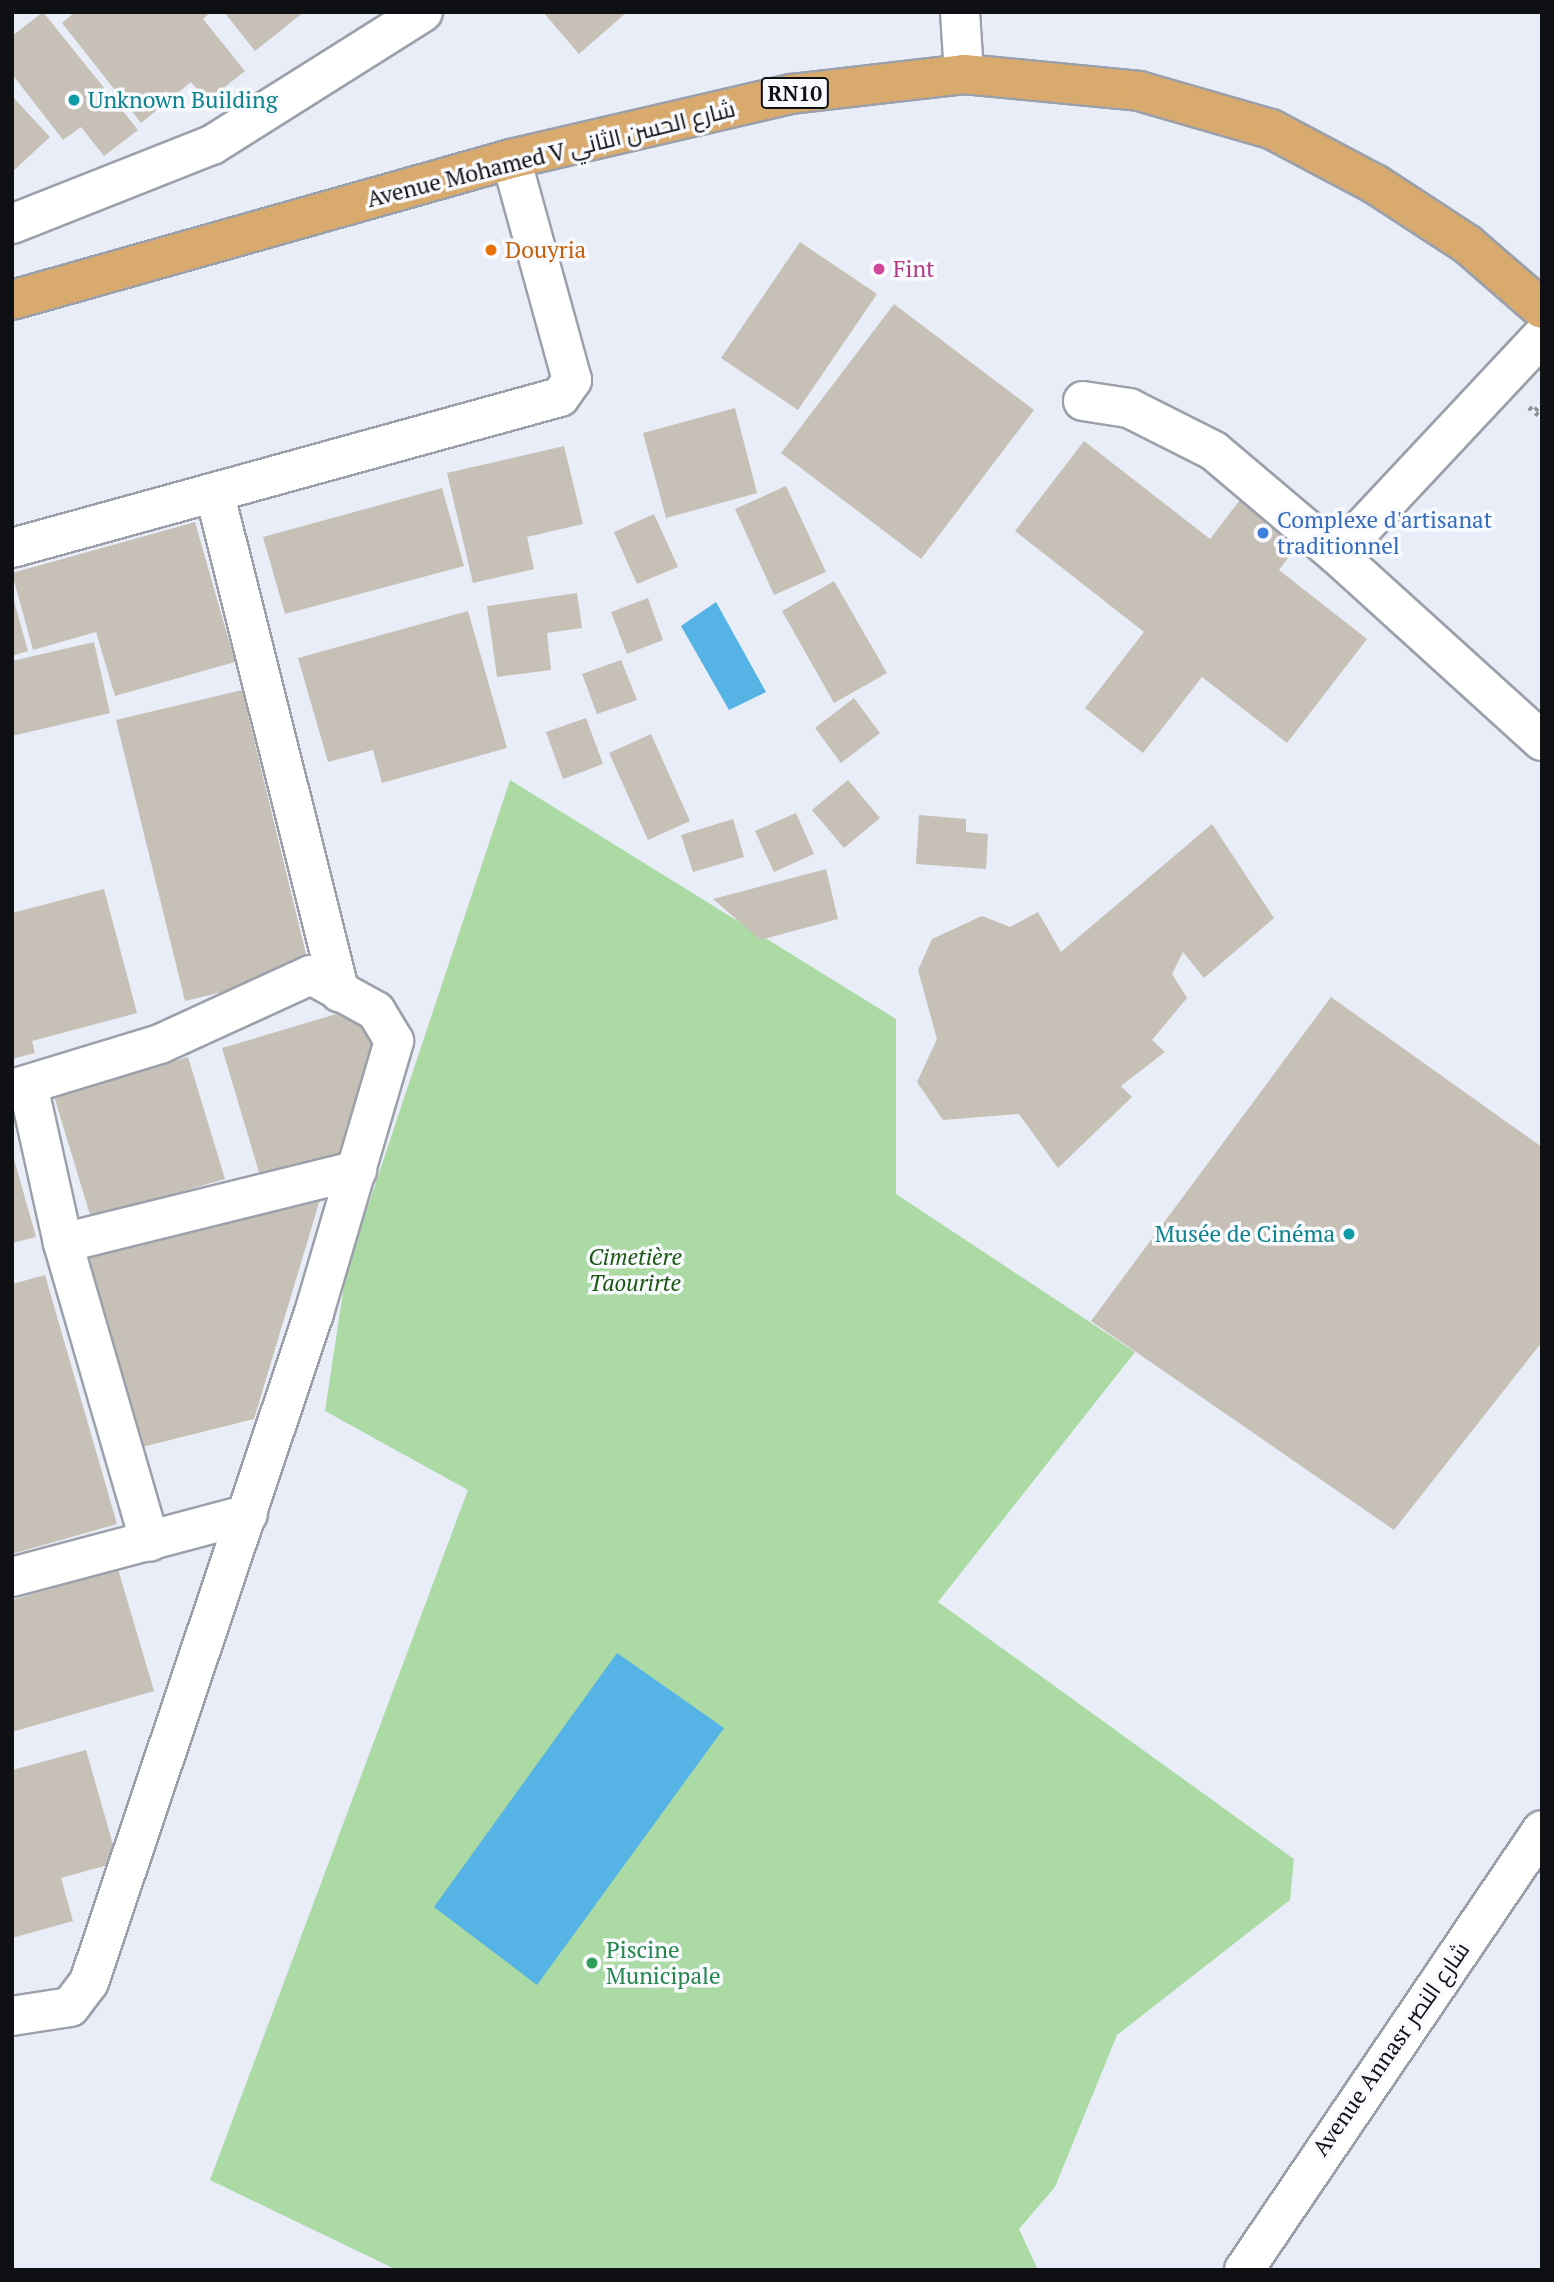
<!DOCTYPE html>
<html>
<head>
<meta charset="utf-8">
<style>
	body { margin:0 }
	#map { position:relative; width:1554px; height:2282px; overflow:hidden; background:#e8edf8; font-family:"PT Serif",Cairo,serif }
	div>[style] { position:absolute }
	.green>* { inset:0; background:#abdaa4 }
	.water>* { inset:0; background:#56b3e5 }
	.building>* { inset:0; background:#c7c0b7 }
	.path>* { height:4.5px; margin-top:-2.25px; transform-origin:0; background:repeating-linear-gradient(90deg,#90939b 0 3.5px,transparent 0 8.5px) }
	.roads { filter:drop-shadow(2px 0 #9ba0aa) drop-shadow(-2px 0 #9ba0aa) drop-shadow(0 2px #9ba0aa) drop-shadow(0 -2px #9ba0aa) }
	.minor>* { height:38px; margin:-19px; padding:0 19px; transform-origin:19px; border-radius:19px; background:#fff }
	.major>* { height:38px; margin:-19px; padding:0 19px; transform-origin:19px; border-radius:19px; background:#d8aa6d }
	.dots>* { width:19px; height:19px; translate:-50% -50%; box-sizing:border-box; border:4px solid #f8fafe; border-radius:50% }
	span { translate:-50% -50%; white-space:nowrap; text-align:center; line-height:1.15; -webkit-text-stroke:7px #f8fafe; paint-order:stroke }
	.shield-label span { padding:2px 5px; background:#f8fafe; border:2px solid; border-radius:5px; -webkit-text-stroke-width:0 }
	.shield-label { font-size:21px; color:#0f1014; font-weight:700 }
	.culture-label { font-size:23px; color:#0d838f }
	.left { translate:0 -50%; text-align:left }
	.right { translate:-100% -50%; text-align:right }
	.street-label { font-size:23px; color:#0f1014 }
	.food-label { font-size:23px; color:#c56008 }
	.hotel-label { font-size:23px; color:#b23c85 }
	.shop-label { font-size:23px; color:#366cbe }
	.park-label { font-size:23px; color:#1c5714; font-style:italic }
	.leisure-label { font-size:23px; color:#27864d }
	.frame { position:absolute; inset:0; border:14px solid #0f1014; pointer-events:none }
</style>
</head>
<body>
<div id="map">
	<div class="green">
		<i style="clip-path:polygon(510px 780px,896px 1019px,896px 1194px,1135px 1352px,938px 1602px,1294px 1859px,1290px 1900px,1117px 2035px,1055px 2187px,1019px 2229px,1038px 2270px,397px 2270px,210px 2180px,468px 1490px,325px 1411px,346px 1272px)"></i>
	</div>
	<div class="water">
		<i style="clip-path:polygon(716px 602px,766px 692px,729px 710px,681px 626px)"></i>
		<i style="clip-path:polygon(617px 1653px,724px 1728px,537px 1985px,434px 1907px)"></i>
	</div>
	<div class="building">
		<i style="clip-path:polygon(43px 12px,138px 130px,104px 156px,81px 127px,63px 140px,12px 74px,12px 36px)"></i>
		<i style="clip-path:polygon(75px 12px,211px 12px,203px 19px,245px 71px,207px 101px,191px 82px,141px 123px,62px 23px)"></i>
		<i style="clip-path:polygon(224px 12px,304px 12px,255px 51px)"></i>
		<i style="clip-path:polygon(543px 12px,627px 12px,579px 54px)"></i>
		<i style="clip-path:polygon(12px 96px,50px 137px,12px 172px)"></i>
		<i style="clip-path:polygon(800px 242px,877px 294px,798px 410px,721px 358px)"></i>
		<i style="clip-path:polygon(894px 304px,1034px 410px,921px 559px,781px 453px)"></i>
		<i style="clip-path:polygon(735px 408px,757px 493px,666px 518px,643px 433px)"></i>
		<i style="clip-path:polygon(1084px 441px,1210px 539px,1243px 496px,1301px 541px,1279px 570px,1367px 639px,1287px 743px,1202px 677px,1143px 753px,1085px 708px,1144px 632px,1015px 531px)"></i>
		<i style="clip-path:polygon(564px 446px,583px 524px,527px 537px,534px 569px,473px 583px,447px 473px)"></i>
		<i style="clip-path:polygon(786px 486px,826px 572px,774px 595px,735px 509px)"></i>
		<i style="clip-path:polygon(442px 488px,464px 566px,285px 614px,263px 537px)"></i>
		<i style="clip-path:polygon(654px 514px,678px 567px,637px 584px,614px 532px)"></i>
		<i style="clip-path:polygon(195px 522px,235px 662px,115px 696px,96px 632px,33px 650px,12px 573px)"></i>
		<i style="clip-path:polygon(834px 581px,887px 673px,834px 703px,782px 611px)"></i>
		<i style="clip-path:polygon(577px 593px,582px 628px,547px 633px,551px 670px,497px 677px,487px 606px)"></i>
		<i style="clip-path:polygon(12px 594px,28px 651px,12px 656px)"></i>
		<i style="clip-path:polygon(648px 598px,663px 640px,627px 654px,611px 612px)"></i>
		<i style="clip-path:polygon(468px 611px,507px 748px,382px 783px,373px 750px,328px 762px,298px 658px)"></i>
		<i style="clip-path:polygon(94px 642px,110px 713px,12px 736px,12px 661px)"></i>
		<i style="clip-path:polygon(621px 660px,637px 700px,597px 714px,582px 674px)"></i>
		<i style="clip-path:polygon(242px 690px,310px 971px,185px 1001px,116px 720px)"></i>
		<i style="clip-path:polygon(854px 698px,880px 733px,841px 763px,815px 728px)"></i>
		<i style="clip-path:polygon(586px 718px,603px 764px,563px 779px,546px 732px)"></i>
		<i style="clip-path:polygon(651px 734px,690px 821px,648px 840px,609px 753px)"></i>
		<i style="clip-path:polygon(848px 780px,880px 818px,844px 848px,812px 810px)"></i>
		<i style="clip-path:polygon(796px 813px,814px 854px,774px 872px,755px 831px)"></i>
		<i style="clip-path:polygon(919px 815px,966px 819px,966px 832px,988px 834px,986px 869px,916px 864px)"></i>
		<i style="clip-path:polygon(733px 819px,744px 857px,693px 872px,681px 835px)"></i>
		<i style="clip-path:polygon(1212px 824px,1274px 918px,1204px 978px,1183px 952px,1172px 974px,1187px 998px,1152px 1040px,1165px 1052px,1121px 1086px,1132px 1097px,1058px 1168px,1019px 1114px,943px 1120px,917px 1082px,937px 1039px,918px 970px,932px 939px,982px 916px,1010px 927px,1038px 912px,1061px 952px)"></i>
		<i style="clip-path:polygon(826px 869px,838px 919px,760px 940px,713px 899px)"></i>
		<i style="clip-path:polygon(104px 889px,137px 1013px,32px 1041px,35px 1053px,12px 1059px,12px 913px)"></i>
		<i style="clip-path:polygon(1331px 997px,1542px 1147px,1542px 1342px,1394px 1530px,1091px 1321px)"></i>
		<i style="clip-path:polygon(353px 1009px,377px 1033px,353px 1163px,264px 1189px,222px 1048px)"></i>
		<i style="clip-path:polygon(188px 1057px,225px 1179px,91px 1218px,54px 1096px)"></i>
		<i style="clip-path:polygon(12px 1152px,36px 1237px,12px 1243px)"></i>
		<i style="clip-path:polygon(322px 1193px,254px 1419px,138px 1448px,88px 1251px)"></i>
		<i style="clip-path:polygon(45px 1275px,117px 1524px,12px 1554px,12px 1284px)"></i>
		<i style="clip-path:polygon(118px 1569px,154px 1691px,12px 1732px,12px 1600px)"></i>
		<i style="clip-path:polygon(86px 1750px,118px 1862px,61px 1878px,73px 1921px,12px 1938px,12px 1770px)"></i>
	</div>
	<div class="path">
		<i style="left:1529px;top:407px;width:17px;rotate:40deg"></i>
		<i style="left:1535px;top:410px;width:10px;rotate:-45deg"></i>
	</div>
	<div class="roads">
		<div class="minor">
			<i style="left:960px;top:12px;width:62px;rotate:86.3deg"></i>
			<i style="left:12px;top:224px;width:215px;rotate:-21.6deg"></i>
			<i style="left:212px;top:145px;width:249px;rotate:-32.2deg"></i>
			<i style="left:1083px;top:401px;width:47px;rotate:8.7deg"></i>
			<i style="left:1129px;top:408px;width:95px;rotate:26.8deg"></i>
			<i style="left:1214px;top:451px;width:161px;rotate:40.2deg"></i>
			<i style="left:1337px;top:555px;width:300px;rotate:-46.9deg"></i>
			<i style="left:215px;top:495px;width:513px;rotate:75.91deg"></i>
			<i style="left:12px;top:548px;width:568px;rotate:-15.41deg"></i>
			<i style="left:560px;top:397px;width:21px;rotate:-55deg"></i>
			<i style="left:572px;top:380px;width:229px;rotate:-105.4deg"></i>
			<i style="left:1337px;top:555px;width:277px;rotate:42.2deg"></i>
			<i style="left:28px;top:1085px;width:162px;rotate:77.5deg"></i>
			<i style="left:63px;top:1243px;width:311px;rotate:73.8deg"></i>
			<i style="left:12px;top:1089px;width:155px;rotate:-16.9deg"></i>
			<i style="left:160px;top:1044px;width:166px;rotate:-24.6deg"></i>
			<i style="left:311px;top:975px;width:74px;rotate:29deg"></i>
			<i style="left:376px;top:1011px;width:35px;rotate:59deg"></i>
			<i style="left:394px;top:1041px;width:284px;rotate:106.4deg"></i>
			<i style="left:314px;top:1313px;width:706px;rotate:108.59deg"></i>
			<i style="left:89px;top:1982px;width:31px;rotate:127deg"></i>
			<i style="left:70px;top:2007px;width:59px;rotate:171.2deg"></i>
			<i style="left:63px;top:1243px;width:303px;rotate:-13.9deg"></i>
			<i style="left:12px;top:1577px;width:244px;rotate:-14.9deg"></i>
			<i style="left:1244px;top:2270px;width:531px;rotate:-55.89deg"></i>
		</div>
		<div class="major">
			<i style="left:12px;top:300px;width:519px;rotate:-15.78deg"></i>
			<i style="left:511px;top:159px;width:287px;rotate:-13.1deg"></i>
			<i style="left:791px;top:94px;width:174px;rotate:-6.6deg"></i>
			<i style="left:964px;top:74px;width:176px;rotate:5.5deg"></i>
			<i style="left:1139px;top:91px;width:137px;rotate:16.1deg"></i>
			<i style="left:1271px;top:129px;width:118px;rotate:27.9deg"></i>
			<i style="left:1375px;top:184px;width:110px;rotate:33.1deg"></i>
			<i style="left:1467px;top:244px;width:99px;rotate:40.9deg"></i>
		</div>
	</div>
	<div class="dots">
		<i style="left:74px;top:100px;background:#0f9aa8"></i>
		<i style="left:491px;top:250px;background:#e8710a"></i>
		<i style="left:879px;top:269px;background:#d1479c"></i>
		<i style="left:1263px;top:533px;background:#3f7fe0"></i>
		<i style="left:1349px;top:1234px;background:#0f9aa8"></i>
		<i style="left:592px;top:1963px;background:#2e9e5b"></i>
	</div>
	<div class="shield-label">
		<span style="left:795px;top:93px">RN10</span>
	</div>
	<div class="culture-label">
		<span class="left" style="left:88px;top:100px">Unknown Building</span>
		<span class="right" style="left:1335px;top:1234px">Musée de Cinéma</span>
	</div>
	<div class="street-label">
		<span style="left:551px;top:154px;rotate:-14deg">Avenue Mohamed V شارع الحسن الثاني</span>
		<span style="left:1391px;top:2049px;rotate:-55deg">Avenue Annasr شارع النصر</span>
	</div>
	<div class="food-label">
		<span class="left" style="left:505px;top:250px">Douyria</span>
	</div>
	<div class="hotel-label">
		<span class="left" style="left:893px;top:269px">Fint</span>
	</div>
	<div class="shop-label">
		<span class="left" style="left:1277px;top:533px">Complexe d'artisanat<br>traditionnel</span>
	</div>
	<div class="park-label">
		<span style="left:635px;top:1270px">Cimetière<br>Taourirte</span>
	</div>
	<div class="leisure-label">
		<span class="left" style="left:606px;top:1963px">Piscine<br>Municipale</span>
	</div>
	<div class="frame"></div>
</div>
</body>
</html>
